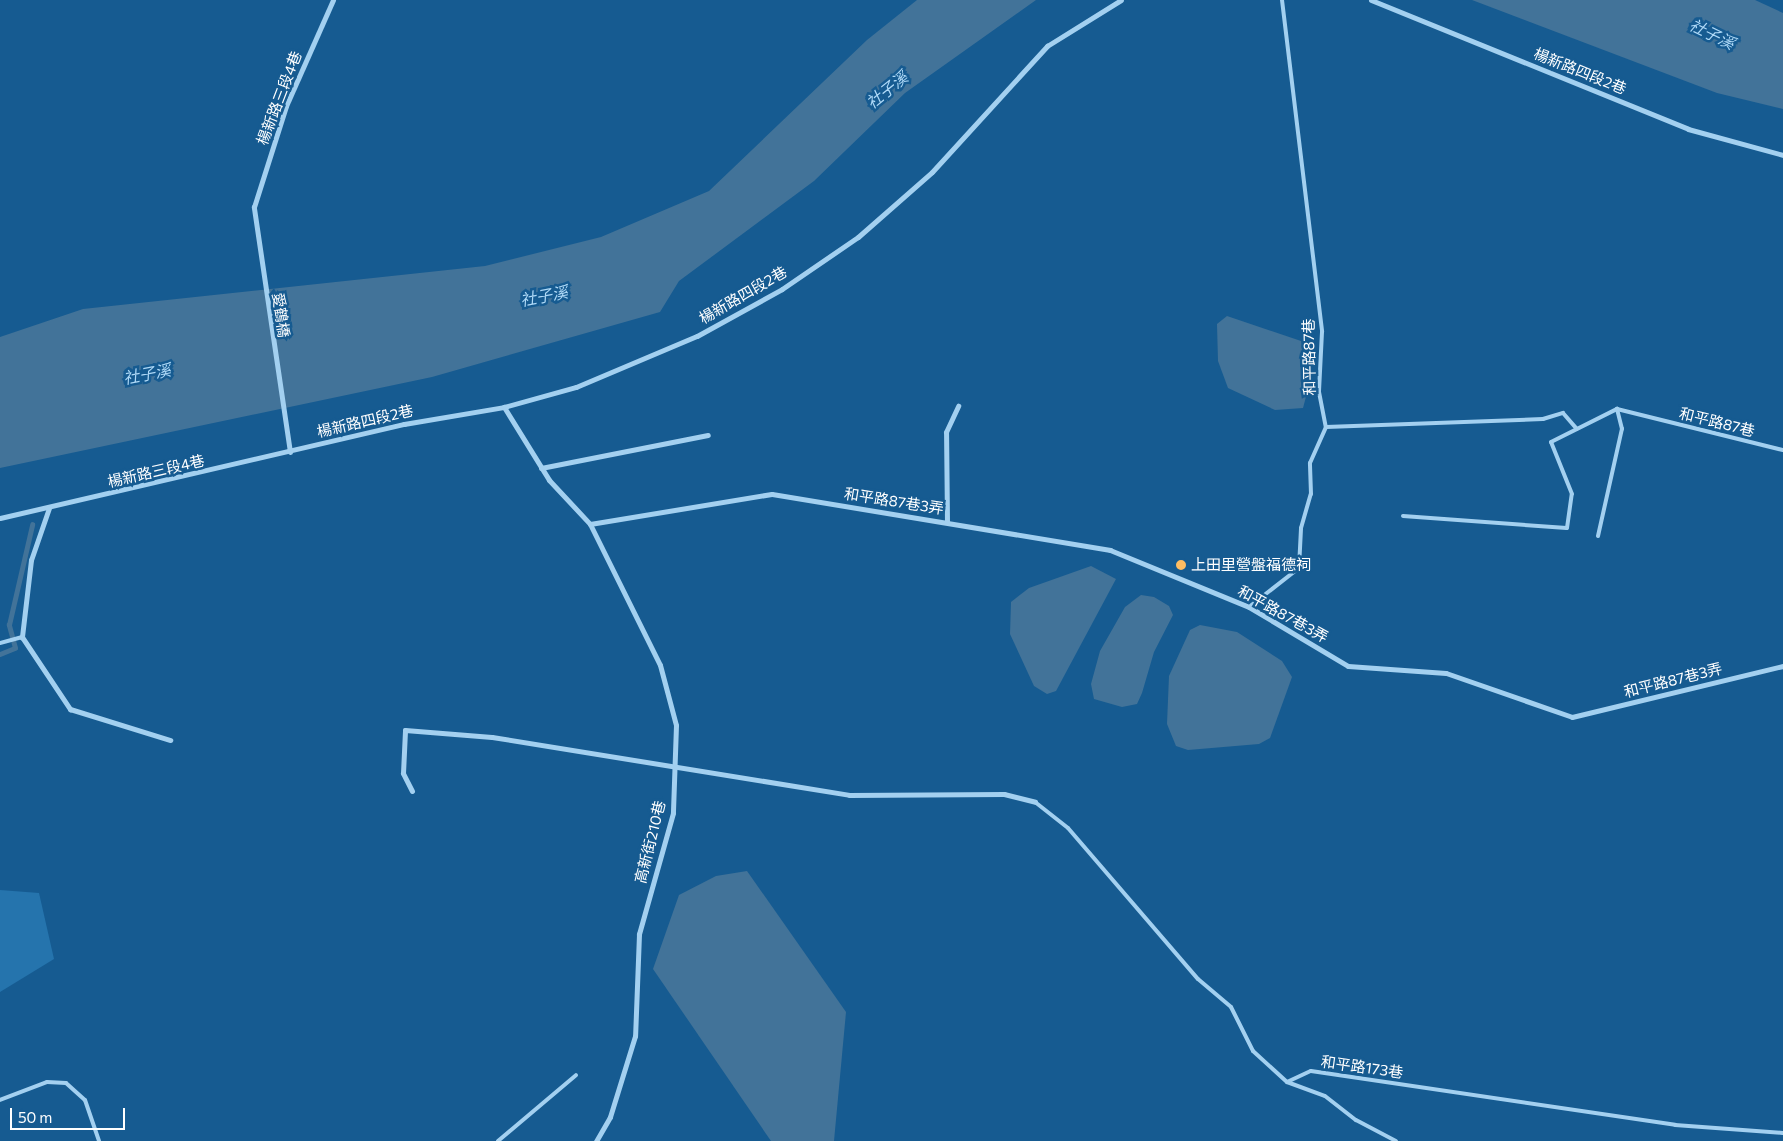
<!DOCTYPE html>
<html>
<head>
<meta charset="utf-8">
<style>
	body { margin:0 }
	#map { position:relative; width:1783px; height:1141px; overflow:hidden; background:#165b91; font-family:Commissioner,"Noto Sans TC",sans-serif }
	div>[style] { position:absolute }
	.green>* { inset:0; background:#2574ad }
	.water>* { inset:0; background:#427399 }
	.stream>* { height:4.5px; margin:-2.25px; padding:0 2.25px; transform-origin:2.25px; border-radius:2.25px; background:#427399 }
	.service>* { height:4px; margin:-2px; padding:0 2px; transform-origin:2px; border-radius:2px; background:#a3d0f0 }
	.minor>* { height:5px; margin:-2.5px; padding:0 2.5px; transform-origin:2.5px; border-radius:2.5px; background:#a3d0f0 }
	.dots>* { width:14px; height:14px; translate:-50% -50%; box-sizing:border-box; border:2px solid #165b91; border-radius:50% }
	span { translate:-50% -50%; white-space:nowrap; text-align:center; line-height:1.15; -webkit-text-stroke:5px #165b91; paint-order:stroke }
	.street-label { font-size:15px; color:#fff }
	.poi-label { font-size:15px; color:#fff }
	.left { translate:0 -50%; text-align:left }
	.water-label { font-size:16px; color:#afd9f7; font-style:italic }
	.scale { position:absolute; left:10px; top:1108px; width:115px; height:22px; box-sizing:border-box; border:2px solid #fff; border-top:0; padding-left:6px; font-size:15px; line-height:18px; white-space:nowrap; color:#fff; -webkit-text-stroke:4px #165b91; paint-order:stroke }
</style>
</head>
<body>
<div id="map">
	<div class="green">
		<i style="clip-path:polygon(0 890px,39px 893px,54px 959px,0 992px)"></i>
	</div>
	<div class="water">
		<i style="clip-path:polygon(917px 0,1036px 0,905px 93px,814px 181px,679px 281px,660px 312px,432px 377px,0 468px,0 337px,83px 309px,485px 266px,601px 237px,709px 191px,867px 40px)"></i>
		<i style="clip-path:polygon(1472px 0,1755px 0,1783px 13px,1783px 109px,1717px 93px)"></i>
		<i style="clip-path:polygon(1227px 316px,1304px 342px,1307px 393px,1303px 408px,1275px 410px,1228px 388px,1218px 361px,1217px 324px)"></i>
		<i style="clip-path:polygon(1091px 566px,1116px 579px,1056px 691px,1047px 694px,1034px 686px,1010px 634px,1011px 602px,1029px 588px)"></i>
		<i style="clip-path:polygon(1141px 595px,1154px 597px,1169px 606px,1173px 615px,1154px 652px,1142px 693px,1137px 704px,1122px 707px,1094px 699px,1091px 684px,1100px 651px,1125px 607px)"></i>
		<i style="clip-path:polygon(1200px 625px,1237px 632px,1282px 661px,1292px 677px,1270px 738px,1259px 744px,1188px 750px,1176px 746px,1167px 724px,1169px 676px,1190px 630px)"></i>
		<i style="clip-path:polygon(747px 871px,846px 1012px,834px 1141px,771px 1141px,653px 969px,679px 895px,716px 876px)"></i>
	</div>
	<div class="stream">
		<i style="left:0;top:654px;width:16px;rotate:-22deg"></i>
		<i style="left:15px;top:648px;width:24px;rotate:-105deg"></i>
		<i style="left:9px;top:625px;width:103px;rotate:-77deg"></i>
	</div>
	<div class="service">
		<i style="left:1282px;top:0;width:334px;rotate:83.1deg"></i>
		<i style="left:1322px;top:332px;width:60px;rotate:92.9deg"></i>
		<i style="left:1319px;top:392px;width:36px;rotate:79deg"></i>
		<i style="left:1326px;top:427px;width:217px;rotate:-2.1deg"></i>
		<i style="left:1543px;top:419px;width:21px;rotate:-17deg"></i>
		<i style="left:1563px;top:413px;width:21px;rotate:49deg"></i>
		<i style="left:1403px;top:516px;width:164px;rotate:4.2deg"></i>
		<i style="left:1567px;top:528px;width:34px;rotate:-82deg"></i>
		<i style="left:1572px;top:494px;width:56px;rotate:-112deg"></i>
		<i style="left:1551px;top:442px;width:74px;rotate:-26.6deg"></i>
		<i style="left:1598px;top:536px;width:110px;rotate:-77.4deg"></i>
		<i style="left:1622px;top:429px;width:21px;rotate:-104deg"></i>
		<i style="left:1617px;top:409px;width:171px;rotate:13.9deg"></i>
		<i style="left:1249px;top:607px;width:63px;rotate:-38deg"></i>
		<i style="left:1299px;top:568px;width:40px;rotate:-87.1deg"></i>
		<i style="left:1301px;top:528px;width:35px;rotate:-74deg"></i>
		<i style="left:1311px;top:494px;width:31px;rotate:-92deg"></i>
		<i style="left:1310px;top:463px;width:39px;rotate:-66deg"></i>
		<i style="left:0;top:643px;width:23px;rotate:-15deg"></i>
		<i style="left:1035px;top:802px;width:42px;rotate:38.2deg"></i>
		<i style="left:1068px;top:828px;width:199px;rotate:49.3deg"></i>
		<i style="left:1198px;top:979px;width:43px;rotate:40.3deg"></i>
		<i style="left:1231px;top:1007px;width:49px;rotate:63.4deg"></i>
		<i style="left:1253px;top:1051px;width:46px;rotate:42.4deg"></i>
		<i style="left:1287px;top:1082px;width:26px;rotate:-25deg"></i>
		<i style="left:1311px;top:1071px;width:368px;rotate:8.4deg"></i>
		<i style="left:1675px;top:1125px;width:108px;rotate:4.2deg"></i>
		<i style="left:1287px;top:1082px;width:40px;rotate:20.2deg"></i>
		<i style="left:1325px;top:1096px;width:39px;rotate:38deg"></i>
		<i style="left:1356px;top:1120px;width:45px;rotate:27.7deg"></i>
		<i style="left:0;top:1100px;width:50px;rotate:-21deg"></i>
		<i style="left:47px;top:1082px;width:19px;rotate:3deg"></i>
		<i style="left:66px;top:1083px;width:25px;rotate:42deg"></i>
		<i style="left:85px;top:1100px;width:43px;rotate:71.1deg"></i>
		<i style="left:498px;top:1141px;width:102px;rotate:-40.2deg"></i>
	</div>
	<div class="minor">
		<i style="left:1371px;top:0;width:342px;rotate:22.1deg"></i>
		<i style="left:1688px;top:129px;width:98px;rotate:15.3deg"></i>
		<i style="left:504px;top:407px;width:86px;rotate:58.3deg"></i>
		<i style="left:549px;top:480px;width:60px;rotate:47deg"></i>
		<i style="left:590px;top:524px;width:157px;rotate:63.6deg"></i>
		<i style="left:660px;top:665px;width:62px;rotate:75.1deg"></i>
		<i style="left:676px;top:725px;width:88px;rotate:92deg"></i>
		<i style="left:673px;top:813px;width:126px;rotate:105.7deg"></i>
		<i style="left:639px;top:934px;width:102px;rotate:92.2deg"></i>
		<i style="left:635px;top:1036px;width:85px;rotate:107.2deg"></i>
		<i style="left:610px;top:1117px;width:28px;rotate:120deg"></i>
		<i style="left:290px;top:452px;width:248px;rotate:-98.4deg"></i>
		<i style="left:254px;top:207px;width:106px;rotate:-72.4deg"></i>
		<i style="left:286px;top:106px;width:116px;rotate:-66.1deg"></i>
		<i style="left:541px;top:468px;width:170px;rotate:-11.2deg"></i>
		<i style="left:49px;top:508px;width:55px;rotate:109.1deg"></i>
		<i style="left:31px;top:560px;width:78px;rotate:96.7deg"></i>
		<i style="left:22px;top:637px;width:87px;rotate:56.3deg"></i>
		<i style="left:70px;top:709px;width:105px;rotate:17.2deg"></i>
		<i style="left:0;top:518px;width:415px;rotate:-13.1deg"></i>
		<i style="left:404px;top:424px;width:101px;rotate:-9.6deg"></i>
		<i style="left:504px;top:407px;width:75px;rotate:-15.5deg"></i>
		<i style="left:576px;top:387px;width:131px;rotate:-22.9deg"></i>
		<i style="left:697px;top:336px;width:97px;rotate:-28.9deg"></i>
		<i style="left:782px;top:289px;width:92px;rotate:-34.4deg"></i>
		<i style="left:858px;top:237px;width:98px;rotate:-41.3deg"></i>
		<i style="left:932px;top:172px;width:171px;rotate:-47.6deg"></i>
		<i style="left:1047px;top:46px;width:87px;rotate:-31.9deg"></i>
		<i style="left:947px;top:522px;width:90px;rotate:-90.6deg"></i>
		<i style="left:946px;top:432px;width:29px;rotate:-65deg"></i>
		<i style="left:590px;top:524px;width:184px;rotate:-9.4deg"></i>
		<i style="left:772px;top:494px;width:343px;rotate:9.4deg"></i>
		<i style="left:1110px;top:550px;width:150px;rotate:22.3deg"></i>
		<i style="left:1249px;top:607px;width:115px;rotate:30.8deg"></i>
		<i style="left:1348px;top:666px;width:98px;rotate:4.1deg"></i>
		<i style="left:1446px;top:673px;width:133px;rotate:19.2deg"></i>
		<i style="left:1572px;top:717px;width:217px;rotate:-13.6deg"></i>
		<i style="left:412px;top:791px;width:20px;rotate:-117deg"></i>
		<i style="left:403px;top:773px;width:43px;rotate:-87.3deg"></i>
		<i style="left:405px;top:730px;width:87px;rotate:4.6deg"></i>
		<i style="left:492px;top:737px;width:362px;rotate:9.2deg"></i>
		<i style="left:849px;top:795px;width:155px;rotate:-0.4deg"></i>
		<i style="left:1004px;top:794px;width:32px;rotate:14deg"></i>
	</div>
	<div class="dots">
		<i style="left:1181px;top:565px;background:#ffbd62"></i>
	</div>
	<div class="street-label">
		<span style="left:1580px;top:71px;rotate:22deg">楊新路四段2巷</span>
		<span style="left:279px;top:98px;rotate:-69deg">楊新路三段4巷</span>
		<span style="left:743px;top:295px;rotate:-30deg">楊新路四段2巷</span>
		<span style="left:281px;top:315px;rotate:82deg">愛鶴橋</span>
		<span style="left:1309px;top:357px;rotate:-91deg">和平路87巷</span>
		<span style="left:365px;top:421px;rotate:-13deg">楊新路四段2巷</span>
		<span style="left:1717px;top:422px;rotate:14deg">和平路87巷</span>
		<span style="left:156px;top:471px;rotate:-13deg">楊新路三段4巷</span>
		<span style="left:894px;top:501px;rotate:9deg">和平路87巷3弄</span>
		<span style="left:1283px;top:614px;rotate:29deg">和平路87巷3弄</span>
		<span style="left:1673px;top:680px;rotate:-14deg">和平路87巷3弄</span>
		<span style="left:650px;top:842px;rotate:-76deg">高新街210巷</span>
		<span style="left:1362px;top:1067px;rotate:8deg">和平路173巷</span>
	</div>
	<div class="poi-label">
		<span class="left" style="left:1191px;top:565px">上田里營盤福德祠</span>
	</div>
	<div class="water-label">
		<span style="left:1712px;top:34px;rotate:26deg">社子溪</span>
		<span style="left:887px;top:90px;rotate:-39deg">社子溪</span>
		<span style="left:544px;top:296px;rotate:-11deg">社子溪</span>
		<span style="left:147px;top:374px;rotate:-11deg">社子溪</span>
	</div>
	<div class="scale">50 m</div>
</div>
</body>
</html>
